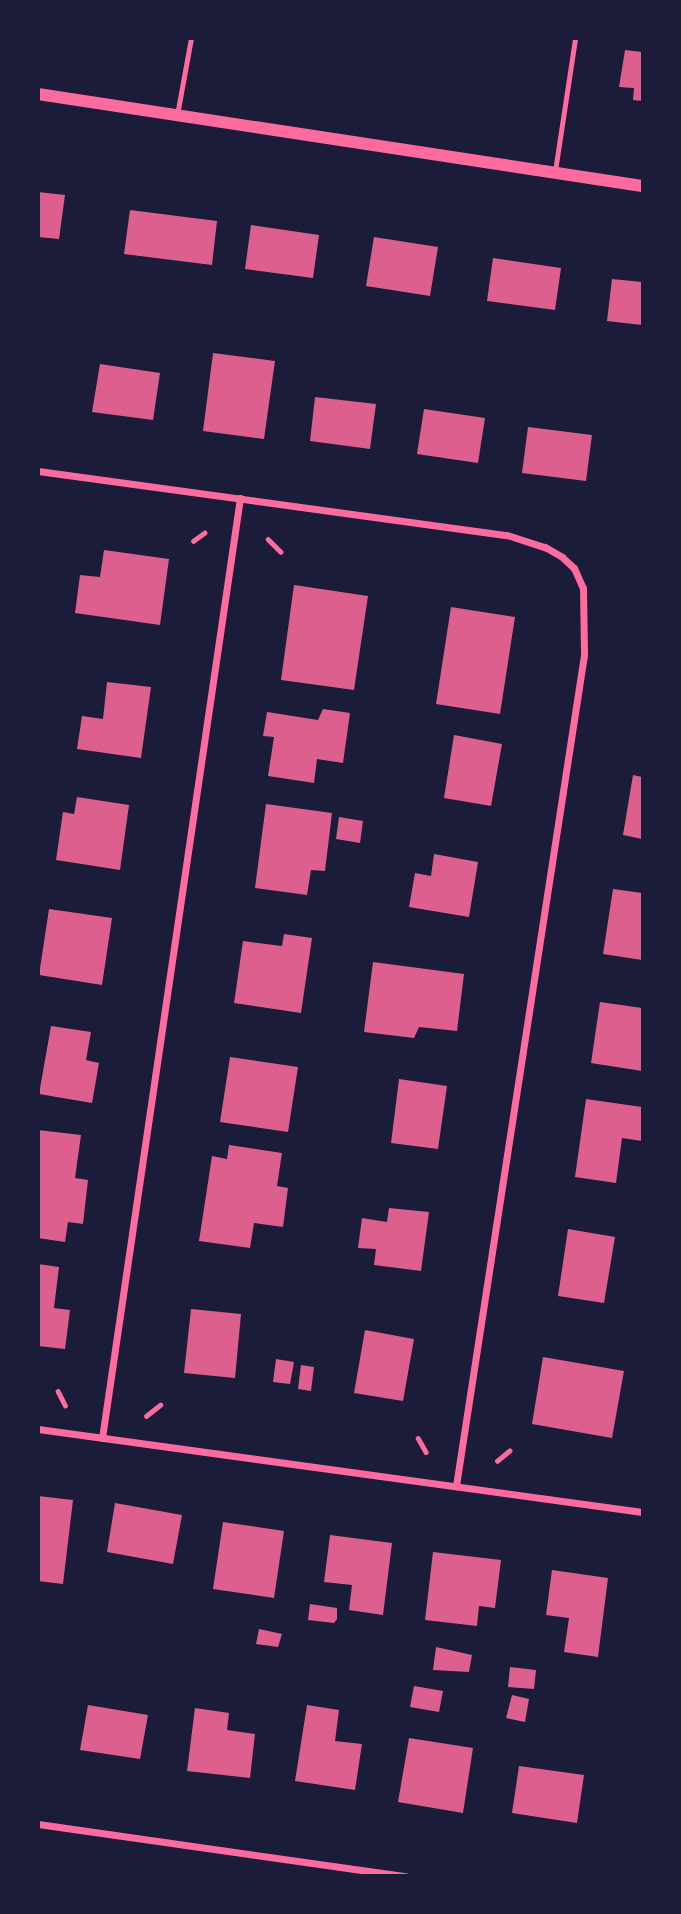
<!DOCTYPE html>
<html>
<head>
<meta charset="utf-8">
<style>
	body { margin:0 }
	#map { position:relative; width:681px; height:1914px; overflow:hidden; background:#1b1b3a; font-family:Literata,serif }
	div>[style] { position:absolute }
	.building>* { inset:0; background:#dd5f8e }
	.path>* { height:4.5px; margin:-2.25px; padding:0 2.25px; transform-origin:2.25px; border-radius:2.25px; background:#ff6b9d }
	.service>* { height:5px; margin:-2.5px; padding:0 2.5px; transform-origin:2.5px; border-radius:2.5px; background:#ff6b9d }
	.minor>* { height:7px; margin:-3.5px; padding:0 3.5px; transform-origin:3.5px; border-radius:3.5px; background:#ff6b9d }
	.tertiary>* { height:12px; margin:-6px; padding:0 6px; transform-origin:6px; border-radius:6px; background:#ff6b9d }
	span { translate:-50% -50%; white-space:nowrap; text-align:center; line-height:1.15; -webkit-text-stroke:7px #1b1b3a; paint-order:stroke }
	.frame { position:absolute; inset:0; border:40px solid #1b1b3a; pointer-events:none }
</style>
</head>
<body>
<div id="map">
	<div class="building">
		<i style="clip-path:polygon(625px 50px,642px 52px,642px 101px,633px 100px,634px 88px,619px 87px)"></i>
		<i style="clip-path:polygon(38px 192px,65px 195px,59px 239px,38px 237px)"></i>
		<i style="clip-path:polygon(130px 210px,217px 221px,212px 265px,124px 254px)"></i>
		<i style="clip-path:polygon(251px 225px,319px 235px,313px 278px,245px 269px)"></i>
		<i style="clip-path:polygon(374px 237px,438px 247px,430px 296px,366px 286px)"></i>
		<i style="clip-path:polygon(493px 258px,561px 268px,555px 310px,487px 301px)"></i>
		<i style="clip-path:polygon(612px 279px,642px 282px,642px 325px,607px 321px)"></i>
		<i style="clip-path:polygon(213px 353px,275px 361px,264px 439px,203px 431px)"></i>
		<i style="clip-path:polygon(100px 364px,160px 373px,153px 420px,92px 412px)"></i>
		<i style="clip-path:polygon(315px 397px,376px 404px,370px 449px,310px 441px)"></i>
		<i style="clip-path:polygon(424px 409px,485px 418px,478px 463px,417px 454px)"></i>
		<i style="clip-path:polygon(528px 427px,592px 435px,586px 481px,522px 473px)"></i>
		<i style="clip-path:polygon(104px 550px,169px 559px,160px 625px,75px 613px,80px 575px,100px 577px)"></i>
		<i style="clip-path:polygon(294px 585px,368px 596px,354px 690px,281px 680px)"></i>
		<i style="clip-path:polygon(451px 607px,515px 617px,500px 714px,436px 704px)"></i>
		<i style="clip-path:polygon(107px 682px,151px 687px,141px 758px,77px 749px,82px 716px,103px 719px)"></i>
		<i style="clip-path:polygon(323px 709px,350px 713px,343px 763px,317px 759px,314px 783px,268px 776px,274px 737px,263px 736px,267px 712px,318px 720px)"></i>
		<i style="clip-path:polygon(454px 735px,502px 744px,491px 806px,444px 798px)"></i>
		<i style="clip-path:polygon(633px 775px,642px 777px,642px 839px,623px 835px)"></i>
		<i style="clip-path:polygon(77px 797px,129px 805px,120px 870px,56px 860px,63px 812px,74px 814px)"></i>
		<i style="clip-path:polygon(266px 804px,332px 813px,325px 871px,311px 870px,307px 895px,255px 888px)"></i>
		<i style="clip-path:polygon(339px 817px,363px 821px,360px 843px,336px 839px)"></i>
		<i style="clip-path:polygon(434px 854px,478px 862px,469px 917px,409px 907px,415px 873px,431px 876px)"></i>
		<i style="clip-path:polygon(613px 889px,642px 893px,642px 960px,603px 954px)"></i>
		<i style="clip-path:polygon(49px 909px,112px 918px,102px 985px,39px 975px)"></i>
		<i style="clip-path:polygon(284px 934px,312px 938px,301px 1013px,234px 1003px,243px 941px,282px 946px)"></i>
		<i style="clip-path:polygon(373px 962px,464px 974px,457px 1031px,419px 1027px,414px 1038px,364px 1032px)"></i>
		<i style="clip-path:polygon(600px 1002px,642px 1008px,642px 1071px,591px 1063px)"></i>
		<i style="clip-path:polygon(51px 1026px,91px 1032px,86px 1060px,99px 1063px,92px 1103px,39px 1094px)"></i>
		<i style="clip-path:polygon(230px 1057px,298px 1067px,288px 1132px,220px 1122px)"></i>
		<i style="clip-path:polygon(399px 1079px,447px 1086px,438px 1149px,391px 1143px)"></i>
		<i style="clip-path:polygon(586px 1099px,642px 1107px,642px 1141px,622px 1138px,616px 1183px,575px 1177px)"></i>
		<i style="clip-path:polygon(38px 1130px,81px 1135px,75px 1178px,88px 1180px,83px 1224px,68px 1222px,65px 1242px,38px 1238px)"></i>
		<i style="clip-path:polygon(229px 1145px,282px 1153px,277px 1186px,288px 1188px,283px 1227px,254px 1223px,250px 1248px,199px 1241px,212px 1156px,227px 1159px)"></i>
		<i style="clip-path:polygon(389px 1208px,429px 1212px,421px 1271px,374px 1265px,376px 1249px,358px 1248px,362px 1218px,387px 1222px)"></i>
		<i style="clip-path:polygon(568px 1229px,615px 1237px,604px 1303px,558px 1296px)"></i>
		<i style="clip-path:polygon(38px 1264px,59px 1267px,54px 1308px,70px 1310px,65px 1349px,38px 1346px)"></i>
		<i style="clip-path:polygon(191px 1309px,241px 1314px,235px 1378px,184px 1373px)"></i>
		<i style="clip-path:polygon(365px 1330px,414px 1339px,403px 1401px,354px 1393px)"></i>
		<i style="clip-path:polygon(543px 1357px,624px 1371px,612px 1438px,532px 1424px)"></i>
		<i style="clip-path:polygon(276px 1359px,294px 1362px,290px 1384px,273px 1382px)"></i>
		<i style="clip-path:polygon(301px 1365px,314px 1367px,311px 1391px,298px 1389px)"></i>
		<i style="clip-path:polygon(38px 1496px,73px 1500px,63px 1584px,38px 1581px)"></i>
		<i style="clip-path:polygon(115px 1503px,182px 1515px,173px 1564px,107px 1552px)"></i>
		<i style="clip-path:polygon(223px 1522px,284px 1531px,274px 1598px,213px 1589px)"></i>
		<i style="clip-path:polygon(330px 1535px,392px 1543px,383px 1615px,349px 1610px,352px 1585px,324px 1582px)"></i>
		<i style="clip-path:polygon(433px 1552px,501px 1560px,495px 1608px,479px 1606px,477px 1626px,425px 1620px)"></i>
		<i style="clip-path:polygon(552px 1570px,608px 1578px,598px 1657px,564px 1652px,569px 1618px,546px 1615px)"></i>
		<i style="clip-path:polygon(310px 1604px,337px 1608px,337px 1619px,334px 1623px,308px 1620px)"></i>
		<i style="clip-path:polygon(259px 1629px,282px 1634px,278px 1647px,256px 1644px)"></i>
		<i style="clip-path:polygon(436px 1647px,472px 1655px,469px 1672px,433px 1670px)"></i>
		<i style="clip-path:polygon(510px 1667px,536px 1670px,534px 1689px,508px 1687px)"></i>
		<i style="clip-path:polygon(414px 1686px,443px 1691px,439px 1712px,410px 1707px)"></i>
		<i style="clip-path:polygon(512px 1695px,529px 1699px,525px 1722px,506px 1718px)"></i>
		<i style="clip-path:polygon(88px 1705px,148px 1715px,140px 1759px,80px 1750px)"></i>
		<i style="clip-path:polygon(307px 1705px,339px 1710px,335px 1741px,362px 1744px,355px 1790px,295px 1781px)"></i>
		<i style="clip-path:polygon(195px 1708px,229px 1713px,227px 1730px,255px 1734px,250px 1778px,187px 1771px)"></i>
		<i style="clip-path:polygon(409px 1738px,473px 1748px,463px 1813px,398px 1802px)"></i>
		<i style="clip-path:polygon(519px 1766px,584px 1775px,577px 1823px,512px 1813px)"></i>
	</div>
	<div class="path">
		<i style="left:268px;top:539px;width:18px;rotate:45deg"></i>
		<i style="left:193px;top:541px;width:14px;rotate:-36deg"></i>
		<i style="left:58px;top:1391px;width:16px;rotate:63deg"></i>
		<i style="left:146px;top:1416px;width:18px;rotate:-38deg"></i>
		<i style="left:418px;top:1438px;width:16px;rotate:60deg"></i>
		<i style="left:497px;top:1461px;width:16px;rotate:-40deg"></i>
	</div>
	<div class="service">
		<i style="left:177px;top:115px;width:78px;rotate:-79.7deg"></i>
		<i style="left:555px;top:171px;width:134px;rotate:-81.4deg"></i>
	</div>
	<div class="minor">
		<i style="left:38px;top:471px;width:473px;rotate:7.8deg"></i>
		<i style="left:507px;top:535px;width:40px;rotate:18deg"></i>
		<i style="left:545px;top:547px;width:20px;rotate:30deg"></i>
		<i style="left:562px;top:557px;width:16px;rotate:43deg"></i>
		<i style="left:574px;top:568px;width:22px;rotate:66deg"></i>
		<i style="left:583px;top:588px;width:67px;rotate:89.1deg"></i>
		<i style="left:584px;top:655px;width:841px;rotate:98.76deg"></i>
		<i style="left:38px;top:1429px;width:610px;rotate:7.82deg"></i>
		<i style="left:102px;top:1438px;width:950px;rotate:-81.65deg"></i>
		<i style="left:38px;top:1824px;width:371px;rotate:8.1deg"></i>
	</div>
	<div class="tertiary">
		<i style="left:38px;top:94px;width:611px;rotate:8.66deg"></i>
	</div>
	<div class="frame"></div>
</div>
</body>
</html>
